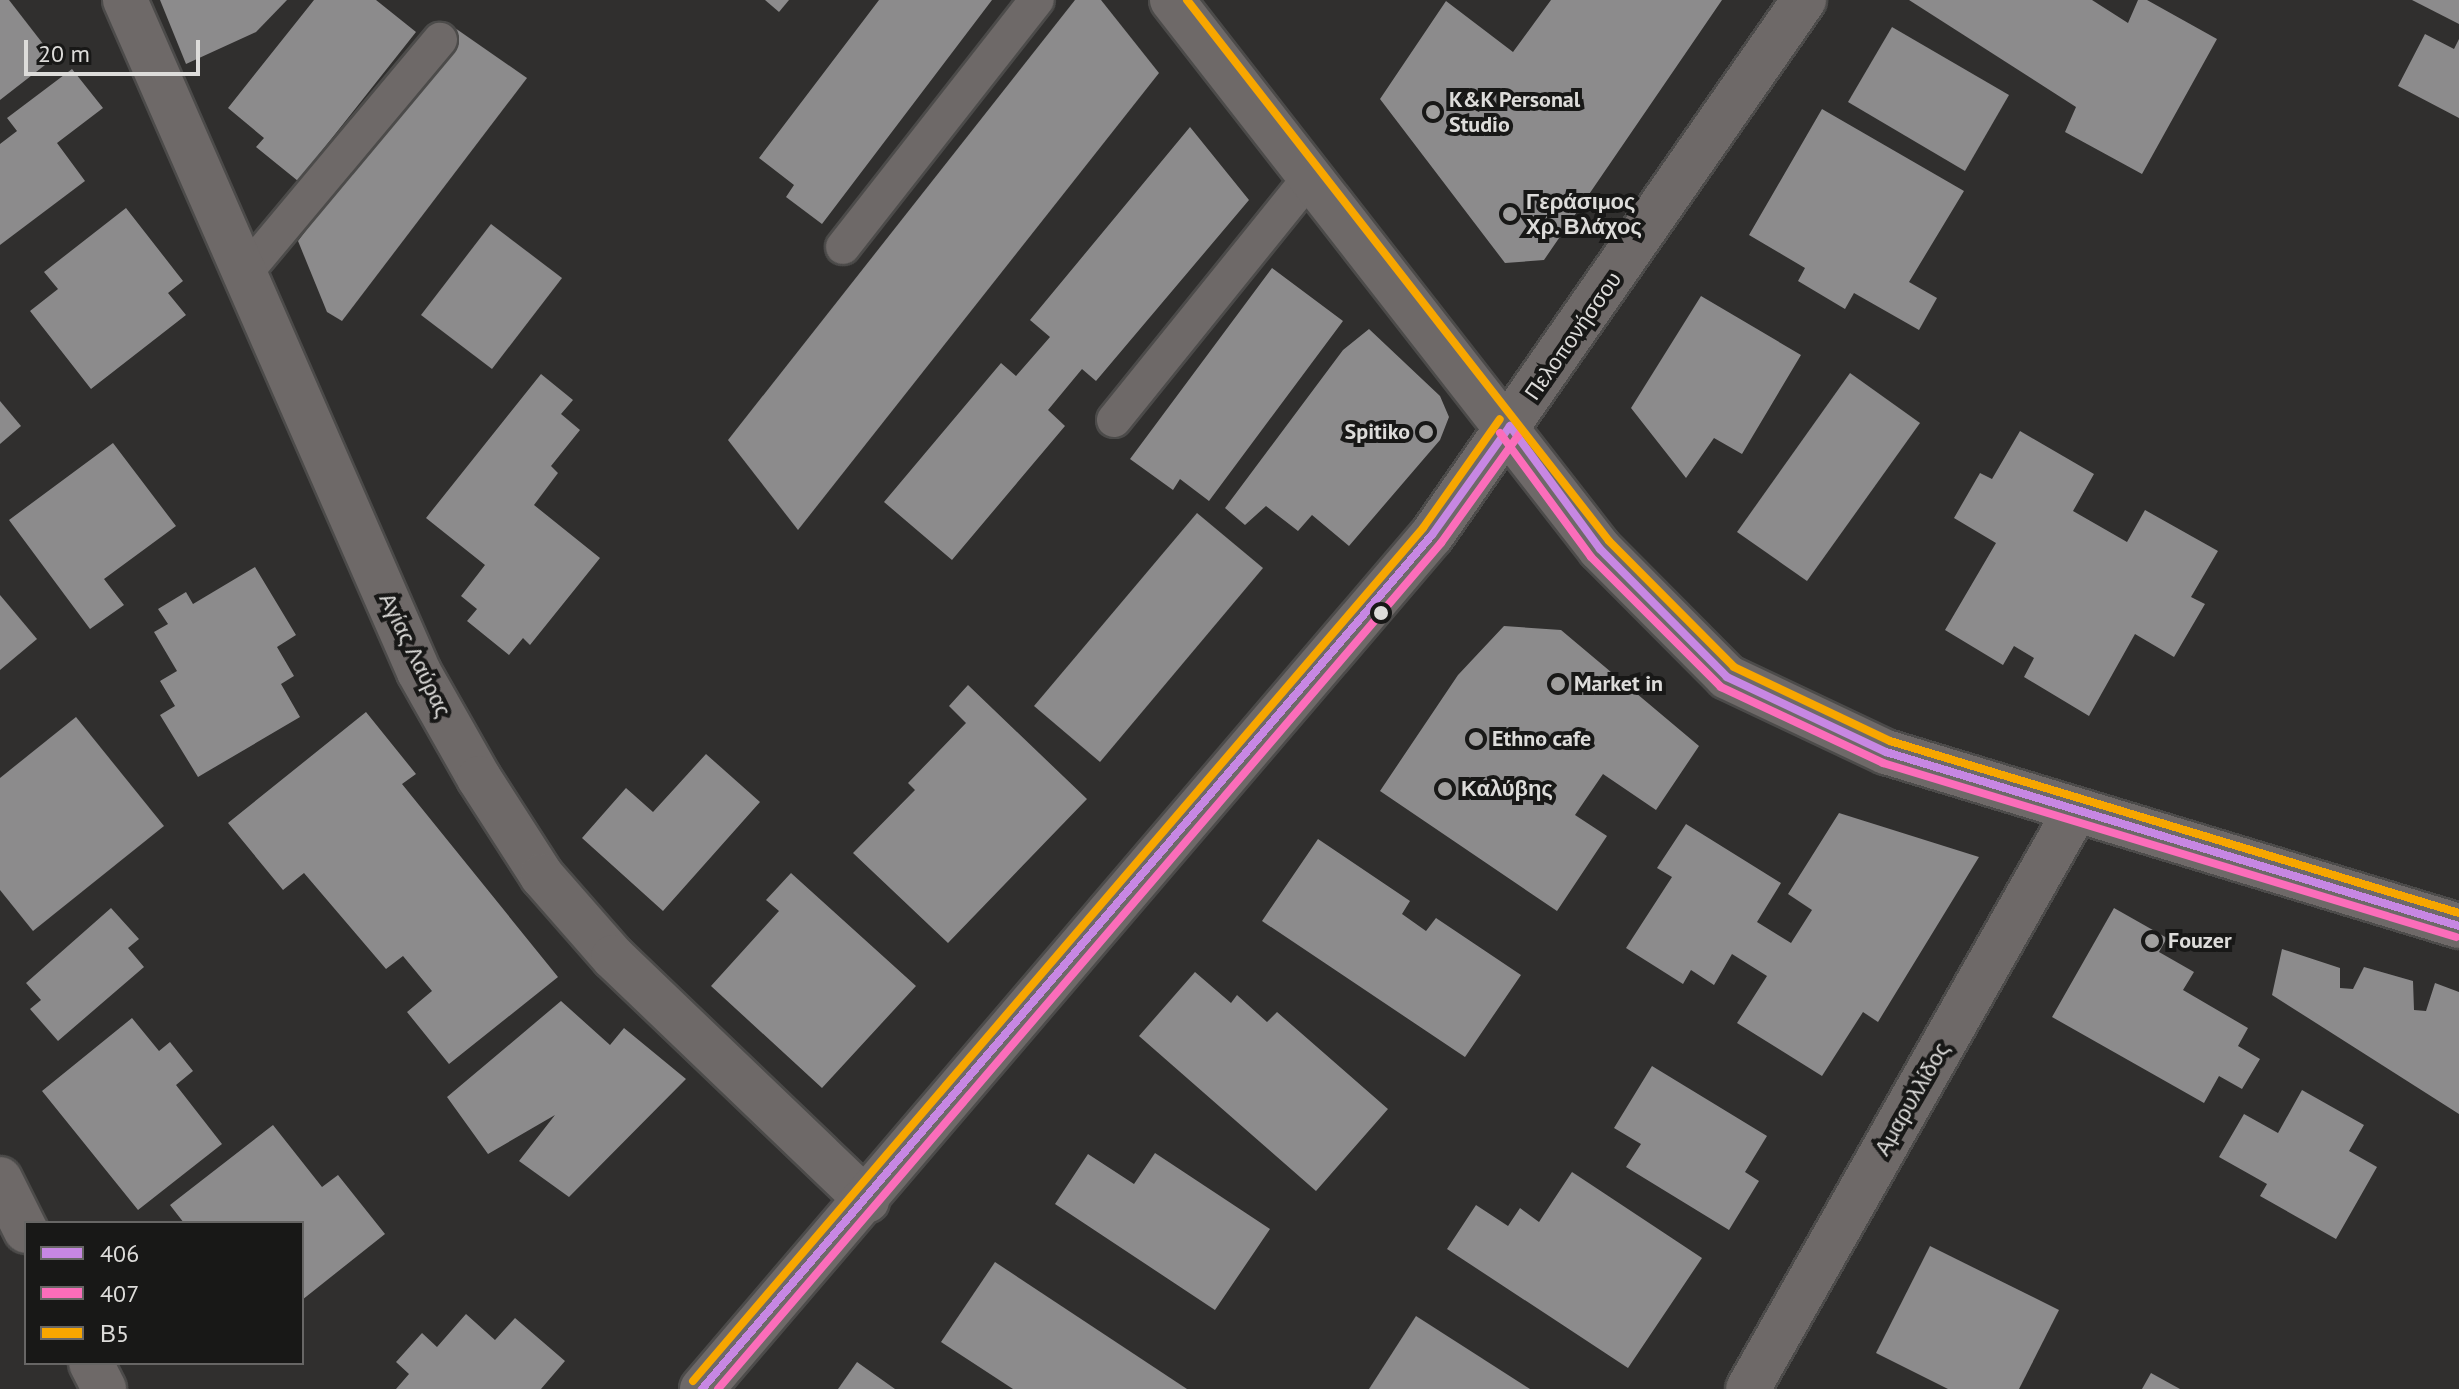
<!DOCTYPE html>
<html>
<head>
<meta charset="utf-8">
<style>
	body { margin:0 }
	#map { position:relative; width:2459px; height:1389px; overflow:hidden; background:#302f2e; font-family:"PT Sans",sans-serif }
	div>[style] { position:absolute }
	.building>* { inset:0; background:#8c8b8c }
	.roads { filter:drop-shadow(2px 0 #4c4b4a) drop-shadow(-2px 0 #4c4b4a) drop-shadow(0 2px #4c4b4a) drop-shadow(0 -2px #4c4b4a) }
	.service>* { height:34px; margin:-17px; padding:0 17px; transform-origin:17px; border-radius:17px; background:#6e6968 }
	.minor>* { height:44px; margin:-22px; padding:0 22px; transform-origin:22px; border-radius:22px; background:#6e6968 }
	.tertiary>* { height:44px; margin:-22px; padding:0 22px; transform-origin:22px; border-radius:22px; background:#6e6968 }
	.bus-1>* { height:8px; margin:-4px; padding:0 4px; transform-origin:4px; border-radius:4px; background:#c787e3 }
	.bus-2>* { height:8px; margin:-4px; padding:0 4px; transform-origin:4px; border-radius:4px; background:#fb6dba }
	.bus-3>* { height:8px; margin:-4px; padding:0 4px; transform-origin:4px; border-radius:4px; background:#f7a600 }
	.dots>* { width:22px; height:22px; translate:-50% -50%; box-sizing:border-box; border:4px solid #181817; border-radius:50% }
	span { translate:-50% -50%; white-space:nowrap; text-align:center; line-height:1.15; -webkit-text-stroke:8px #181817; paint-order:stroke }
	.poi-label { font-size:22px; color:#dddcda; font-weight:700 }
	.left { translate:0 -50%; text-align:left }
	.right { translate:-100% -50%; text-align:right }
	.street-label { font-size:22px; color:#dddcda }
	.legend { position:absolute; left:24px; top:1221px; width:280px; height:144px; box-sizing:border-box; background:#181817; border:2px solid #676665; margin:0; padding:10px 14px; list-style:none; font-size:24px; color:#dddcda }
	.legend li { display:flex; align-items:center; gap:16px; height:40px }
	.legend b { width:40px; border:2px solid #676665 }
	.scale { position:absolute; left:24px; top:40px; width:176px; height:36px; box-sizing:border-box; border:4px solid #dddcda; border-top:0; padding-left:10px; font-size:24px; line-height:28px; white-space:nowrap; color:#dddcda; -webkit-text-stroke:6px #181817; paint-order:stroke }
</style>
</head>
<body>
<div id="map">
	<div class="building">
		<i style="clip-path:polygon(0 0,9px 0,54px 58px,0 100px)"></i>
		<i style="clip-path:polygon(160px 0,287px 0,256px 32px,186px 64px)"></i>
		<i style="clip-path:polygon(314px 0,376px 0,416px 32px,298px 181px,256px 147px,264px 138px,228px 108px)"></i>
		<i style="clip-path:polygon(765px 0,789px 0,779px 12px)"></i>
		<i style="clip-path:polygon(879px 0,992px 0,822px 224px,786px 197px,794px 185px,759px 158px)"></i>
		<i style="clip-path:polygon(1075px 0,1101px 0,1159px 73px,798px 530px,728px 440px)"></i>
		<i style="clip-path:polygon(1551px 0,1722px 0,1544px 260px,1505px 263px,1380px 99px,1446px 1px,1513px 52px)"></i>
		<i style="clip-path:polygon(1909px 0,2092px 0,2128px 23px,2138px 0,2147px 0,2217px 39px,2142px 174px,2065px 132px,2076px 107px)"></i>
		<i style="clip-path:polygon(2412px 0,2459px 0,2459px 24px)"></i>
		<i style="clip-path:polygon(1892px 27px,2009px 95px,1965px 171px,1848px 102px)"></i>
		<i style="clip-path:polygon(455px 28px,527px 78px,342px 321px,327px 312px,298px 241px)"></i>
		<i style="clip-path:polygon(2425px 34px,2454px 49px,2459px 39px,2459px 118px,2398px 86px)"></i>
		<i style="clip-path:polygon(72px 69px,103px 108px,57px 143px,85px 181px,0 245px,0 144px,17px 131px,7px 118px)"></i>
		<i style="clip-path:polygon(1822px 109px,1964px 191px,1909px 282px,1937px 298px,1919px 330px,1854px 293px,1845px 309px,1798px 281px,1805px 268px,1749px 235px)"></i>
		<i style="clip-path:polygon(1190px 127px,1249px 200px,1096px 381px,1082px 369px,1048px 410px,1065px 426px,952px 560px,884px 502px,1001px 363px,1016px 376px,1050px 337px,1030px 320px)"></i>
		<i style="clip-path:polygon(126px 208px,183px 281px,168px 293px,186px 315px,91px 389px,30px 311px,58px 289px,44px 272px)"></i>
		<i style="clip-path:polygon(491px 224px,562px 278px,492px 369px,421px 315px)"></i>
		<i style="clip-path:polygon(1272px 268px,1343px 321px,1209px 501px,1180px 479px,1173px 490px,1130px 459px)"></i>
		<i style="clip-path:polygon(1701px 296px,1801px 355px,1742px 454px,1714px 438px,1686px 478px,1631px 408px)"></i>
		<i style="clip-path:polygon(1369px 329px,1440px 396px,1449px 417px,1440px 440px,1349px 546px,1312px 515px,1298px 531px,1266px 506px,1245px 525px,1225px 508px,1343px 350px)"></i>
		<i style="clip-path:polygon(1850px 373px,1920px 423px,1807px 581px,1737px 532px)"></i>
		<i style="clip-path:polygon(541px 374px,573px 400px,561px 414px,580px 430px,551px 466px,558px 473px,534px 505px,600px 558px,530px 645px,523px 638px,509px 655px,467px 621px,477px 609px,461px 596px,485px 565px,426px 518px)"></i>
		<i style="clip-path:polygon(0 401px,21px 426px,0 444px)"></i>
		<i style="clip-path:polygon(2020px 431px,2094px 474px,2073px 511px,2127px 542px,2145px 510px,2218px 551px,2191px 597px,2205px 604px,2174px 657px,2135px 634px,2089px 716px,2024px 677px,2034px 658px,2014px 646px,2003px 665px,1945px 630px,1996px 543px,1954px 518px,1980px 473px,1992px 479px)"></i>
		<i style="clip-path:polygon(113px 443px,176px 526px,104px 579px,124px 605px,90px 629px,9px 520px)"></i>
		<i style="clip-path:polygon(1197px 513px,1263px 568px,1100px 762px,1034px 706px)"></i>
		<i style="clip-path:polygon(255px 567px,296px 635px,277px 647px,294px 676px,281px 684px,300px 717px,198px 777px,160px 715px,175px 706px,160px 681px,177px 671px,154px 632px,168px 624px,158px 609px,186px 592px,193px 604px)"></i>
		<i style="clip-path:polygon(0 595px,37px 639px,0 670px)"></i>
		<i style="clip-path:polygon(1504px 626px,1561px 630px,1699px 746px,1656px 810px,1603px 774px,1575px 815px,1607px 836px,1557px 911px,1380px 791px,1458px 675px)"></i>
		<i style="clip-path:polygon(968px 685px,1087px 799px,948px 943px,853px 853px,915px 790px,908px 783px,966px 723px,949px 706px)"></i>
		<i style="clip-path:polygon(366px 712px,416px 774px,402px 784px,558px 977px,449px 1064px,407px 1012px,432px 991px,403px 956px,386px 969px,304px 873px,283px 890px,228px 823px)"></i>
		<i style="clip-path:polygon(76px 717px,164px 826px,33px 931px,0 890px,0 778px)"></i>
		<i style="clip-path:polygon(706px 754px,760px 802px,663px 911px,582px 838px,626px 788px,653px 812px)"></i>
		<i style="clip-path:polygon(1839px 813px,1979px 857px,1878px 1022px,1863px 1012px,1822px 1076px,1737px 1023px,1767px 976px,1732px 954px,1714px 985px,1691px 970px,1683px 984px,1626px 948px,1672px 877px,1657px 868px,1686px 824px,1781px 883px,1757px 922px,1791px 943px,1812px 910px,1788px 894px)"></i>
		<i style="clip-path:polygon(1318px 839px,1410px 901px,1402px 914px,1426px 931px,1436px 918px,1521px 975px,1465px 1057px,1262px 921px)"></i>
		<i style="clip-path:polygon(791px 873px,916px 986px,822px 1088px,711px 986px,779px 911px,766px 900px)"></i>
		<i style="clip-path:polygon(111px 908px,139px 939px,128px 948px,144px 967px,58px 1041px,30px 1009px,41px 1000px,26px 983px)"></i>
		<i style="clip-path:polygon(2114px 908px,2167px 938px,2159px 952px,2194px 972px,2183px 990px,2248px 1028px,2238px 1046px,2260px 1059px,2242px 1089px,2219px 1076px,2204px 1103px,2052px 1017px)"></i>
		<i style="clip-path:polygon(2282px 949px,2340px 968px,2340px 988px,2353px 989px,2364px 967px,2413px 981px,2414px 1010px,2426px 1011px,2435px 983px,2459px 992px,2459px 1114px,2272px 995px)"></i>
		<i style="clip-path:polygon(1195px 972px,1231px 1003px,1237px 995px,1267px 1022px,1277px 1012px,1388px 1109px,1316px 1191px,1139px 1036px)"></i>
		<i style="clip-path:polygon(561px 1001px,610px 1045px,624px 1028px,686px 1079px,569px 1197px,519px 1161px,555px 1115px,488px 1154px,447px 1097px)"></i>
		<i style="clip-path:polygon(132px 1018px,159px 1051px,170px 1042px,193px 1071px,176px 1085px,222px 1144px,138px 1210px,42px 1091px)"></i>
		<i style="clip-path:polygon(1652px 1066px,1767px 1136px,1745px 1172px,1759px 1181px,1729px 1230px,1626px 1167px,1641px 1144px,1614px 1128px)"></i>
		<i style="clip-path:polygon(2302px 1090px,2364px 1125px,2349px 1151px,2377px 1167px,2336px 1239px,2260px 1196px,2267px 1184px,2219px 1157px,2244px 1114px,2278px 1133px)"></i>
		<i style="clip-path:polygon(273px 1125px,322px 1187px,338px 1175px,385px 1234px,302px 1300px,302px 1223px,184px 1223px,170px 1205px)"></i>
		<i style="clip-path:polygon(1155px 1153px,1270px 1229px,1215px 1310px,1055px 1204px,1088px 1154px,1134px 1184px)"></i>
		<i style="clip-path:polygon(1572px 1172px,1702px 1258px,1628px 1368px,1447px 1249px,1476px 1205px,1508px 1226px,1520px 1208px,1539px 1222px)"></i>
		<i style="clip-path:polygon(1930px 1246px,2059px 1310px,2019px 1389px,1948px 1389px,1876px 1353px)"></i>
		<i style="clip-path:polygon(995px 1262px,1187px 1389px,1013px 1389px,941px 1342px)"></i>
		<i style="clip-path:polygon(466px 1314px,495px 1340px,515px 1318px,565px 1361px,541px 1389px,396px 1389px,409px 1374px,396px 1362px,422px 1333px,437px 1347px)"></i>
		<i style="clip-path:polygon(1416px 1316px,1530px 1389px,1369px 1389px)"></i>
		<i style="clip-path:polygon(857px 1362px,895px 1389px,838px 1389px)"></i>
		<i style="clip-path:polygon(2151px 1373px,2180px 1389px,2142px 1389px)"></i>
	</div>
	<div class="roads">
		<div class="service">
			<i style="left:843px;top:247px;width:314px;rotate:-51.9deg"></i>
			<i style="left:245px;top:273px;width:304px;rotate:-50.1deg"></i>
			<i style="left:1114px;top:420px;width:309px;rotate:-51.1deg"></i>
		</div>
		<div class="minor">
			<i style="left:1748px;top:1389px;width:665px;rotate:-60.47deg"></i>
		</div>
		<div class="tertiary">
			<i style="left:125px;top:0;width:733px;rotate:66.37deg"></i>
			<i style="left:419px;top:672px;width:122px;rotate:60.5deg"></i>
			<i style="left:479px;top:778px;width:117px;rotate:57.3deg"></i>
			<i style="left:542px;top:876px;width:108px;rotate:48.8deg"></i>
			<i style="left:613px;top:957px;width:352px;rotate:43.8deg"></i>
			<i style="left:1172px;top:0;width:696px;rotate:52.06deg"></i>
			<i style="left:1600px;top:549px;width:180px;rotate:45.2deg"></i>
			<i style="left:1727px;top:677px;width:176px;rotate:25.3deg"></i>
			<i style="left:1886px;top:752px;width:599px;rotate:16.89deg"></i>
			<i style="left:0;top:1179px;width:58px;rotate:63.4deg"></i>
			<i style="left:91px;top:1363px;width:29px;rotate:63deg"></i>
			<i style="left:702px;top:1389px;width:1123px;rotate:-49.48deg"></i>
			<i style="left:1432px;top:535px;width:652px;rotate:-55.19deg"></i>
		</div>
	</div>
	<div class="bus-1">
		<i style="left:1510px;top:426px;width:152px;rotate:53.8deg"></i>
		<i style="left:1600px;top:549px;width:180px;rotate:45.2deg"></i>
		<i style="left:1727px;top:677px;width:176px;rotate:25.3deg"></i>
		<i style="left:1886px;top:752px;width:599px;rotate:16.89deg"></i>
		<i style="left:702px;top:1389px;width:1123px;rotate:-49.48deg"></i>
		<i style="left:1432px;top:535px;width:134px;rotate:-54.4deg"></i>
	</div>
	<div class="bus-2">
		<i style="left:1500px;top:433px;width:154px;rotate:53.7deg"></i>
		<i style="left:1591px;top:557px;width:184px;rotate:45deg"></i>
		<i style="left:1721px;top:687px;width:179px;rotate:25.1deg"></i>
		<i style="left:1883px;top:763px;width:599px;rotate:16.89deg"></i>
		<i style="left:718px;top:1389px;width:1113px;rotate:-49.48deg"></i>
		<i style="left:1441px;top:543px;width:135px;rotate:-54.3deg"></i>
	</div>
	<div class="bus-3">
		<i style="left:1187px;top:0;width:686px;rotate:52.04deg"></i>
		<i style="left:1609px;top:541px;width:177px;rotate:45.2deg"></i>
		<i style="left:1734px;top:667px;width:173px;rotate:25.4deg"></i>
		<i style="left:1890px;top:741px;width:594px;rotate:16.82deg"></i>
		<i style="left:693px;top:1381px;width:1123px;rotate:-49.44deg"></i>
		<i style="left:1423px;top:528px;width:133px;rotate:-54.8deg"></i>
	</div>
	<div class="dots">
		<i style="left:1433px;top:112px;background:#a09f9e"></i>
		<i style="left:1510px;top:214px;background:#a09f9e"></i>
		<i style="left:1426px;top:432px;background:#a09f9e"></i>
		<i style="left:1381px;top:613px;background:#dddcda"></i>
		<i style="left:1558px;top:684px;background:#a09f9e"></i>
		<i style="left:1476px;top:739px;background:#a09f9e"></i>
		<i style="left:1445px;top:789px;background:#a09f9e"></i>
		<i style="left:2152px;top:941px;background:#a09f9e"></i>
	</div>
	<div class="poi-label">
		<span class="left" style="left:1449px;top:112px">K&amp;K Personal<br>Studio</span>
		<span class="left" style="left:1526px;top:214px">Γεράσιμος<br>Χρ. Βλάχος</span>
		<span class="right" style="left:1410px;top:432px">Spitiko</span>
		<span class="left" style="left:1574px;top:684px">Market in</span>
		<span class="left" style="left:1492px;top:739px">Ethno cafe</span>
		<span class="left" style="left:1461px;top:789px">Καλύβης</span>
		<span class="left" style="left:2168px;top:941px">Fouzer</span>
	</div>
	<div class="street-label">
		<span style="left:1573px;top:336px;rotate:-55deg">Πελοπονήσσου</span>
		<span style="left:415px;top:655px;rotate:64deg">Αγίας Λαύρας</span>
		<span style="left:1912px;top:1099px;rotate:-60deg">Αμαρυλλίδος</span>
	</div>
	<ul class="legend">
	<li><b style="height:10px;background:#c787e3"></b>406</li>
	<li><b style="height:10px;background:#fb6dba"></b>407</li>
	<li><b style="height:10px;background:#f7a600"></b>Β5</li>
	</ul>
	<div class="scale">20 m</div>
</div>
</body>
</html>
